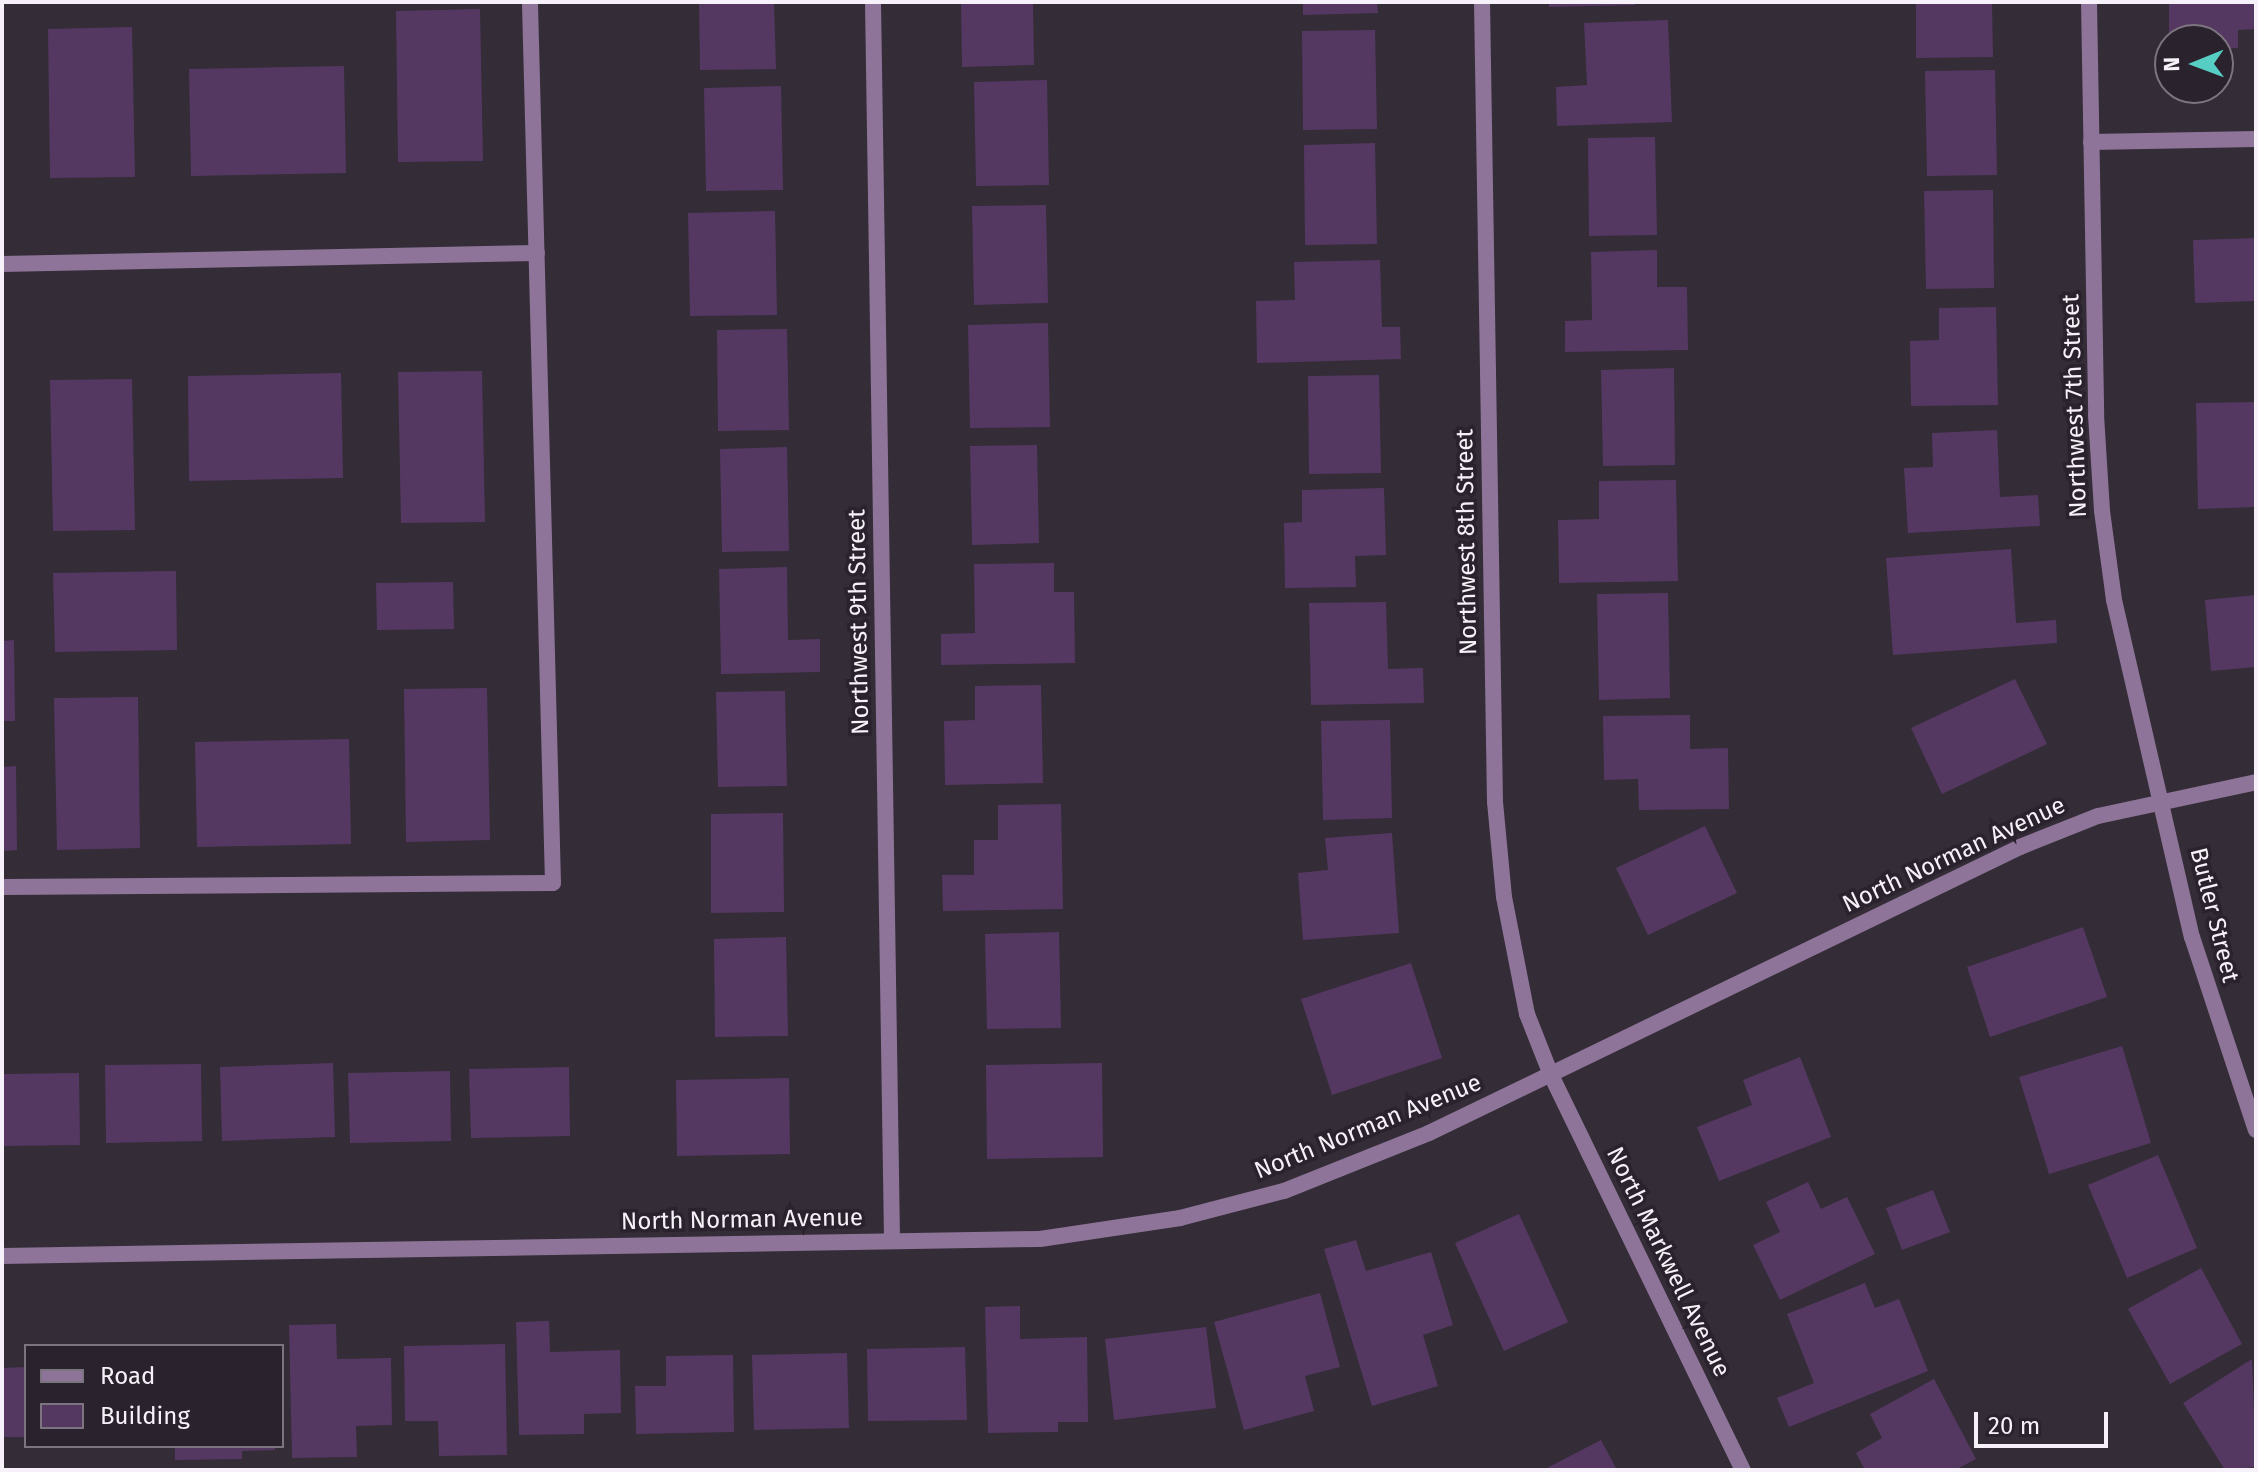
<!DOCTYPE html>
<html>
<head>
<meta charset="utf-8">
<style>
	body { margin:0 }
	#map { position:relative; width:2258px; height:1472px; overflow:hidden; background:#342c37; font-family:"Fira Sans",sans-serif }
	div>[style] { position:absolute }
	.building>* { inset:0; background:#543861 }
	.minor>* { height:16px; margin:-8px; padding:0 8px; transform-origin:8px; border-radius:8px; background:#8d7498 }
	span { translate:-50% -50%; white-space:nowrap; text-align:center; line-height:1.15; -webkit-text-stroke:7px #2a222d; paint-order:stroke }
	.street-label { font-size:24px; color:#f7f2f9 }
	.frame { position:absolute; inset:0; border:4px solid #f7f2f9; pointer-events:none }
	.legend { position:absolute; left:24px; top:1344px; width:260px; height:104px; box-sizing:border-box; background:#2a222d; border:2px solid #7c757f; margin:0; padding:10px 14px; list-style:none; font-size:24px; color:#f7f2f9 }
	.legend li { display:flex; align-items:center; gap:16px; height:40px }
	.legend b { width:40px; border:2px solid #7c757f }
	.north { position:absolute; left:2154px; top:24px; width:80px; height:80px; box-sizing:border-box; background:#2a222d; border:2px solid #7c757f; border-radius:50%; rotate:269deg; font-size:22px; font-weight:700; line-height:32px; text-align:center; color:#f7f2f9 }
	.north::after { content:''; display:block; margin:auto; width:28px; height:36px; background:#56cec3; clip-path:polygon(50% 0,100% 100%,50% 72%,0 100%) }
	.scale { position:absolute; left:1974px; top:1412px; width:134px; height:36px; box-sizing:border-box; border:4px solid #f7f2f9; border-top:0; padding-left:10px; font-size:24px; line-height:28px; white-space:nowrap; color:#f7f2f9; -webkit-text-stroke:6px #2a222d; paint-order:stroke }
</style>
</head>
<body>
<div id="map">
	<div class="building">
		<i style="clip-path:polygon(699px 2px,774px 2px,776px 69px,700px 70px)"></i>
		<i style="clip-path:polygon(961px 2px,1033px 2px,1034px 65px,962px 67px)"></i>
		<i style="clip-path:polygon(1303px 2px,1377px 2px,1378px 13px,1303px 15px)"></i>
		<i style="clip-path:polygon(1549px 2px,1635px 2px,1635px 5px,1549px 7px)"></i>
		<i style="clip-path:polygon(1916px 2px,1992px 2px,1993px 57px,1916px 58px)"></i>
		<i style="clip-path:polygon(2169px 2px,2256px 2px,2256px 29px,2238px 30px,2238px 48px,2218px 48px,2218px 40px,2169px 40px)"></i>
		<i style="clip-path:polygon(480px 9px,483px 161px,398px 162px,396px 11px)"></i>
		<i style="clip-path:polygon(1668px 20px,1672px 122px,1557px 126px,1556px 87px,1587px 85px,1584px 23px)"></i>
		<i style="clip-path:polygon(132px 27px,135px 177px,50px 178px,48px 29px)"></i>
		<i style="clip-path:polygon(1375px 30px,1377px 129px,1303px 130px,1302px 31px)"></i>
		<i style="clip-path:polygon(344px 66px,346px 173px,191px 176px,189px 69px)"></i>
		<i style="clip-path:polygon(1995px 70px,1997px 175px,1927px 176px,1925px 71px)"></i>
		<i style="clip-path:polygon(1047px 80px,1049px 185px,976px 186px,974px 82px)"></i>
		<i style="clip-path:polygon(781px 86px,783px 190px,706px 191px,704px 88px)"></i>
		<i style="clip-path:polygon(1655px 137px,1657px 235px,1589px 236px,1588px 138px)"></i>
		<i style="clip-path:polygon(1375px 143px,1377px 244px,1305px 245px,1304px 145px)"></i>
		<i style="clip-path:polygon(1993px 190px,1994px 288px,1926px 289px,1924px 191px)"></i>
		<i style="clip-path:polygon(1046px 205px,1048px 303px,974px 305px,972px 206px)"></i>
		<i style="clip-path:polygon(775px 211px,777px 315px,690px 316px,688px 213px)"></i>
		<i style="clip-path:polygon(2256px 238px,2256px 301px,2195px 303px,2193px 240px)"></i>
		<i style="clip-path:polygon(1657px 250px,1657px 287px,1687px 287px,1688px 350px,1565px 352px,1565px 321px,1592px 320px,1591px 252px)"></i>
		<i style="clip-path:polygon(1380px 260px,1382px 327px,1400px 327px,1401px 359px,1257px 363px,1256px 301px,1295px 300px,1294px 262px)"></i>
		<i style="clip-path:polygon(1996px 307px,1998px 405px,1911px 406px,1910px 341px,1939px 340px,1939px 308px)"></i>
		<i style="clip-path:polygon(1048px 323px,1050px 427px,970px 428px,968px 325px)"></i>
		<i style="clip-path:polygon(787px 329px,789px 430px,718px 431px,717px 330px)"></i>
		<i style="clip-path:polygon(1674px 368px,1675px 465px,1603px 466px,1601px 370px)"></i>
		<i style="clip-path:polygon(482px 371px,485px 522px,401px 523px,398px 372px)"></i>
		<i style="clip-path:polygon(341px 373px,343px 478px,189px 481px,188px 376px)"></i>
		<i style="clip-path:polygon(1379px 375px,1381px 473px,1309px 474px,1308px 376px)"></i>
		<i style="clip-path:polygon(132px 379px,135px 530px,53px 531px,50px 380px)"></i>
		<i style="clip-path:polygon(2256px 402px,2256px 507px,2198px 509px,2196px 403px)"></i>
		<i style="clip-path:polygon(1997px 430px,2000px 497px,2038px 495px,2040px 526px,1908px 533px,1904px 468px,1933px 467px,1932px 433px)"></i>
		<i style="clip-path:polygon(1037px 445px,1039px 543px,972px 545px,970px 446px)"></i>
		<i style="clip-path:polygon(787px 447px,789px 551px,722px 552px,720px 449px)"></i>
		<i style="clip-path:polygon(1676px 480px,1678px 581px,1559px 583px,1558px 520px,1599px 519px,1599px 481px)"></i>
		<i style="clip-path:polygon(1384px 488px,1386px 555px,1355px 556px,1356px 587px,1285px 588px,1284px 523px,1302px 522px,1302px 490px)"></i>
		<i style="clip-path:polygon(2011px 549px,2016px 623px,2056px 620px,2057px 643px,1893px 655px,1886px 558px)"></i>
		<i style="clip-path:polygon(1054px 563px,1054px 592px,1074px 592px,1075px 663px,941px 665px,941px 634px,975px 633px,974px 564px)"></i>
		<i style="clip-path:polygon(787px 567px,788px 640px,820px 639px,820px 672px,721px 674px,719px 569px)"></i>
		<i style="clip-path:polygon(176px 571px,177px 650px,55px 652px,53px 573px)"></i>
		<i style="clip-path:polygon(453px 582px,454px 629px,377px 630px,376px 583px)"></i>
		<i style="clip-path:polygon(1668px 593px,1670px 698px,1599px 700px,1597px 594px)"></i>
		<i style="clip-path:polygon(2256px 595px,2256px 667px,2211px 671px,2205px 600px)"></i>
		<i style="clip-path:polygon(1386px 602px,1388px 669px,1423px 668px,1424px 703px,1311px 705px,1309px 603px)"></i>
		<i style="clip-path:polygon(14px 640px,15px 721px,2px 721px,2px 641px)"></i>
		<i style="clip-path:polygon(2015px 679px,2047px 744px,1942px 794px,1911px 728px)"></i>
		<i style="clip-path:polygon(1041px 685px,1043px 783px,945px 785px,944px 721px,975px 720px,975px 686px)"></i>
		<i style="clip-path:polygon(487px 688px,490px 840px,406px 842px,404px 689px)"></i>
		<i style="clip-path:polygon(785px 691px,787px 786px,718px 787px,716px 692px)"></i>
		<i style="clip-path:polygon(138px 697px,140px 848px,57px 850px,54px 698px)"></i>
		<i style="clip-path:polygon(1690px 715px,1690px 749px,1728px 748px,1729px 809px,1639px 810px,1638px 779px,1604px 780px,1603px 716px)"></i>
		<i style="clip-path:polygon(1390px 720px,1392px 818px,1323px 820px,1321px 721px)"></i>
		<i style="clip-path:polygon(349px 739px,351px 844px,197px 847px,195px 742px)"></i>
		<i style="clip-path:polygon(16px 766px,17px 850px,2px 851px,2px 767px)"></i>
		<i style="clip-path:polygon(1061px 804px,1063px 909px,943px 911px,942px 875px,974px 875px,974px 840px,998px 840px,998px 805px)"></i>
		<i style="clip-path:polygon(783px 813px,784px 912px,711px 913px,711px 814px)"></i>
		<i style="clip-path:polygon(1705px 826px,1737px 893px,1648px 935px,1616px 868px)"></i>
		<i style="clip-path:polygon(1392px 833px,1399px 933px,1303px 940px,1298px 873px,1328px 870px,1325px 838px)"></i>
		<i style="clip-path:polygon(2083px 927px,2107px 997px,1990px 1037px,1967px 967px)"></i>
		<i style="clip-path:polygon(1059px 932px,1061px 1028px,987px 1029px,985px 934px)"></i>
		<i style="clip-path:polygon(786px 937px,788px 1036px,715px 1037px,714px 939px)"></i>
		<i style="clip-path:polygon(1411px 963px,1442px 1058px,1332px 1095px,1301px 999px)"></i>
		<i style="clip-path:polygon(2122px 1046px,2151px 1143px,2049px 1174px,2019px 1077px)"></i>
		<i style="clip-path:polygon(1800px 1057px,1831px 1137px,1719px 1181px,1697px 1127px,1752px 1105px,1743px 1080px)"></i>
		<i style="clip-path:polygon(333px 1063px,335px 1137px,222px 1141px,220px 1067px)"></i>
		<i style="clip-path:polygon(1102px 1063px,1103px 1157px,987px 1159px,986px 1065px)"></i>
		<i style="clip-path:polygon(201px 1064px,202px 1141px,106px 1143px,105px 1065px)"></i>
		<i style="clip-path:polygon(569px 1067px,570px 1136px,471px 1138px,469px 1069px)"></i>
		<i style="clip-path:polygon(450px 1071px,451px 1141px,350px 1143px,348px 1073px)"></i>
		<i style="clip-path:polygon(79px 1073px,80px 1145px,2px 1146px,2px 1074px)"></i>
		<i style="clip-path:polygon(789px 1078px,790px 1154px,677px 1156px,676px 1080px)"></i>
		<i style="clip-path:polygon(2158px 1155px,2197px 1248px,2127px 1278px,2088px 1185px)"></i>
		<i style="clip-path:polygon(1808px 1182px,1821px 1209px,1847px 1197px,1875px 1254px,1780px 1300px,1753px 1245px,1780px 1232px,1766px 1202px)"></i>
		<i style="clip-path:polygon(1933px 1190px,1950px 1232px,1902px 1250px,1886px 1208px)"></i>
		<i style="clip-path:polygon(1519px 1214px,1568px 1322px,1504px 1351px,1455px 1243px)"></i>
		<i style="clip-path:polygon(1356px 1240px,1366px 1271px,1431px 1252px,1453px 1325px,1423px 1335px,1438px 1386px,1372px 1406px,1324px 1249px)"></i>
		<i style="clip-path:polygon(2201px 1268px,2242px 1344px,2170px 1384px,2128px 1309px)"></i>
		<i style="clip-path:polygon(1865px 1283px,1875px 1308px,1899px 1299px,1928px 1371px,1789px 1427px,1777px 1398px,1814px 1383px,1787px 1314px)"></i>
		<i style="clip-path:polygon(1320px 1293px,1340px 1367px,1305px 1376px,1314px 1411px,1244px 1430px,1214px 1322px)"></i>
		<i style="clip-path:polygon(1020px 1306px,1020px 1339px,1087px 1337px,1088px 1422px,1058px 1422px,1058px 1432px,988px 1433px,985px 1307px)"></i>
		<i style="clip-path:polygon(549px 1321px,550px 1352px,620px 1350px,621px 1413px,584px 1414px,584px 1434px,519px 1435px,516px 1322px)"></i>
		<i style="clip-path:polygon(336px 1324px,337px 1359px,391px 1358px,392px 1425px,356px 1426px,357px 1457px,292px 1458px,289px 1325px)"></i>
		<i style="clip-path:polygon(1206px 1327px,1216px 1408px,1114px 1420px,1105px 1339px)"></i>
		<i style="clip-path:polygon(505px 1344px,507px 1455px,439px 1456px,438px 1421px,405px 1421px,404px 1346px)"></i>
		<i style="clip-path:polygon(965px 1347px,967px 1420px,868px 1421px,867px 1349px)"></i>
		<i style="clip-path:polygon(847px 1353px,849px 1428px,754px 1430px,752px 1355px)"></i>
		<i style="clip-path:polygon(733px 1355px,734px 1432px,636px 1434px,635px 1386px,666px 1386px,666px 1356px)"></i>
		<i style="clip-path:polygon(2252px 1359px,2256px 1467px,2225px 1470px,2183px 1403px)"></i>
		<i style="clip-path:polygon(26px 1367px,26px 1437px,2px 1437px,2px 1368px)"></i>
		<i style="clip-path:polygon(1934px 1379px,1976px 1459px,1955px 1470px,1865px 1470px,1856px 1453px,1882px 1438px,1870px 1414px)"></i>
		<i style="clip-path:polygon(1601px 1440px,1617px 1470px,1543px 1470px)"></i>
		<i style="clip-path:polygon(175px 1446px,275px 1446px,275px 1450px,242px 1451px,242px 1459px,175px 1460px)"></i>
	</div>
	<div class="minor">
		<i style="left:873px;top:2px;width:1239px;rotate:89.12deg"></i>
		<i style="left:1482px;top:2px;width:800px;rotate:89.07deg"></i>
		<i style="left:1495px;top:802px;width:95px;rotate:84.6deg"></i>
		<i style="left:1504px;top:897px;width:119px;rotate:78.9deg"></i>
		<i style="left:1527px;top:1014px;width:66px;rotate:68.5deg"></i>
		<i style="left:1551px;top:1075px;width:439px;rotate:64.1deg"></i>
		<i style="left:2089px;top:2px;width:413px;rotate:89deg"></i>
		<i style="left:2096px;top:415px;width:96px;rotate:86.4deg"></i>
		<i style="left:2102px;top:511px;width:90px;rotate:82.3deg"></i>
		<i style="left:2114px;top:600px;width:346px;rotate:77deg"></i>
		<i style="left:2192px;top:937px;width:203px;rotate:71.7deg"></i>
		<i style="left:2091px;top:142px;width:165px;rotate:-1deg"></i>
		<i style="left:2px;top:264px;width:535px;rotate:-1.18deg"></i>
		<i style="left:2px;top:887px;width:551px;rotate:-0.42deg"></i>
		<i style="left:553px;top:883px;width:881px;rotate:-91.5deg"></i>
		<i style="left:2px;top:1256px;width:1038px;rotate:-0.94deg"></i>
		<i style="left:1040px;top:1239px;width:142px;rotate:-8.5deg"></i>
		<i style="left:1180px;top:1218px;width:107px;rotate:-14.6deg"></i>
		<i style="left:1284px;top:1191px;width:156px;rotate:-21.8deg"></i>
		<i style="left:1429px;top:1133px;width:657px;rotate:-25.82deg"></i>
		<i style="left:2020px;top:847px;width:84px;rotate:-21.7deg"></i>
		<i style="left:2098px;top:816px;width:162px;rotate:-12.1deg"></i>
	</div>
	<div class="street-label">
		<span style="left:2075px;top:406px;rotate:-92deg">Northwest 7th Street</span>
		<span style="left:1467px;top:542px;rotate:-91deg">Northwest 8th Street</span>
		<span style="left:859px;top:622px;rotate:-91deg">Northwest 9th Street</span>
		<span style="left:1954px;top:855px;rotate:-25deg">North Norman Avenue</span>
		<span style="left:2214px;top:915px;rotate:76deg">Butler Street</span>
		<span style="left:1368px;top:1127px;rotate:-22deg">North Norman Avenue</span>
		<span style="left:742px;top:1220px;rotate:-1deg">North Norman Avenue</span>
		<span style="left:1668px;top:1262px;rotate:64deg">North Markwell Avenue</span>
	</div>
	<div class="frame"></div>
	<ul class="legend">
	<li><b style="height:10px;background:#8d7498"></b>Road</li>
	<li><b style="height:22px;background:#543861"></b>Building</li>
	</ul>
	<div class="north">N</div>
	<div class="scale">20 m</div>
</div>
</body>
</html>
